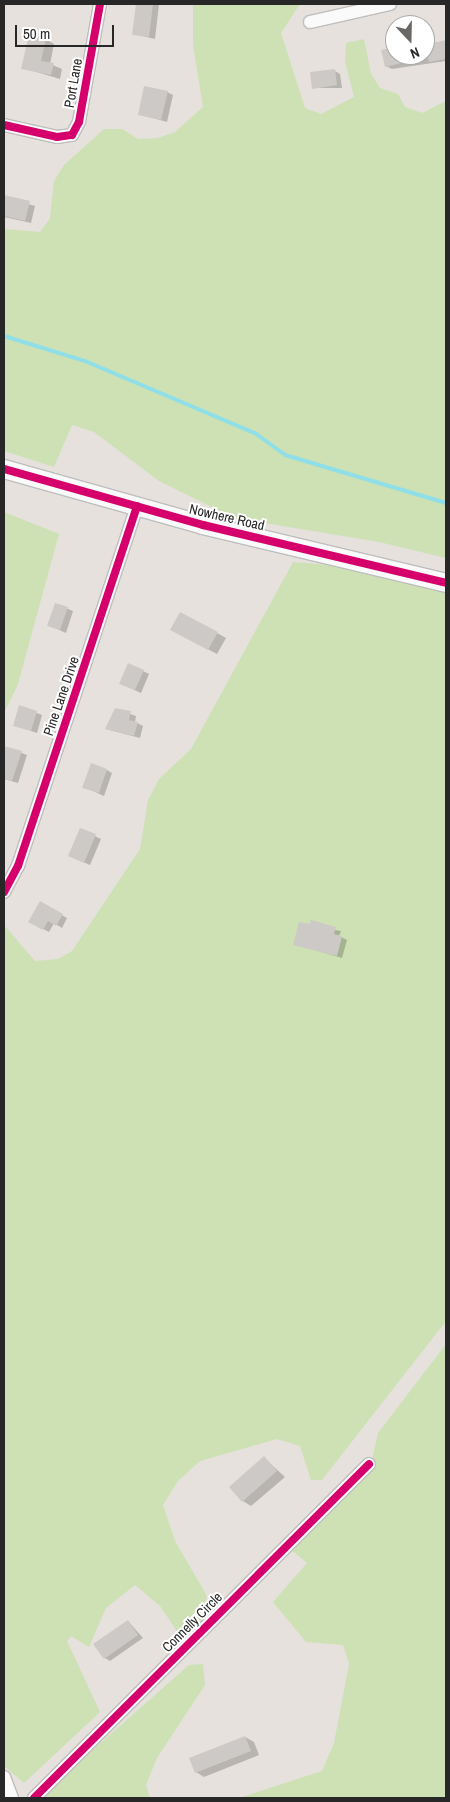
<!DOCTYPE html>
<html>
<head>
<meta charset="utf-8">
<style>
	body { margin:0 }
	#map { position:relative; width:450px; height:1802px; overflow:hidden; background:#e6e1dc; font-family:"Archivo Narrow",sans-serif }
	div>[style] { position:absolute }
	.green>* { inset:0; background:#cde1b4 }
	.shadow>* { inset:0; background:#0003 }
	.stream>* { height:4px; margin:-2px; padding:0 2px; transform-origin:2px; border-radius:2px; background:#8fdee8 }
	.building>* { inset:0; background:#cdc9c6 }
	.roads { filter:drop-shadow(1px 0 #bfbebe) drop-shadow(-1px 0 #bfbebe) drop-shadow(0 1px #bfbebe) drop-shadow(0 -1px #bfbebe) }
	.street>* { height:12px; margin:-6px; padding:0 6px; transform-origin:6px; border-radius:6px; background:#fbfafa }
	.secondary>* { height:18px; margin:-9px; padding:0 9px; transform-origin:9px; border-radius:9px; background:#fbfafa }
	.cycleway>* { height:8px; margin:-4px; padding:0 4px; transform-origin:4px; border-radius:4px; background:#d6006c }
	span { translate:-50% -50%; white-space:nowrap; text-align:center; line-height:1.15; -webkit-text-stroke:4px #fff; paint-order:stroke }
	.street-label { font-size:14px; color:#272727 }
	.frame { position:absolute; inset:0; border:5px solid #272727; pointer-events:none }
	.north { position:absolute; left:385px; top:15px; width:50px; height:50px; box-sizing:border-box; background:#fff; border:1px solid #a9a9a9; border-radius:50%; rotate:159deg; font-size:14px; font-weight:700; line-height:20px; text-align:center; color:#272727 }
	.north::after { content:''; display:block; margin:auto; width:18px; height:22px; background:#6a6866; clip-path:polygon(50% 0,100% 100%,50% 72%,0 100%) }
	.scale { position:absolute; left:15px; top:25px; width:99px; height:22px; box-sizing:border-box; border:2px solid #272727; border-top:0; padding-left:6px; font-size:15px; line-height:18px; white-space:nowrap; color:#272727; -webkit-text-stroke:4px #fff; paint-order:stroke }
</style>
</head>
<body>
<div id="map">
	<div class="green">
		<i style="clip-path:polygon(193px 4px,300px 4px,281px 33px,305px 108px,321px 114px,354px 97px,345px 62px,346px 43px,364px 39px,371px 74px,380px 88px,398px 94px,405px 107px,422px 113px,446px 101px,446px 558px,379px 542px,234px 518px,159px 481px,94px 432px,72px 425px,54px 467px,4px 451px,4px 229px,40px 232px,50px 218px,54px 181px,64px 165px,104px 129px,122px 129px,138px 139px,158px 138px,175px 132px,203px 107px,193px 45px)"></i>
		<i style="clip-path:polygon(4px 512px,59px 534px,18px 684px,4px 713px)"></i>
		<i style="clip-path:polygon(293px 562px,356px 567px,446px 589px,446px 1321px,322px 1480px,311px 1480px,300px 1446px,277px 1439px,200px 1461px,178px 1481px,163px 1505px,175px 1541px,207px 1596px,200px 1629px,179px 1634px,160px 1606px,135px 1585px,106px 1608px,89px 1647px,71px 1636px,67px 1641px,100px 1712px,24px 1783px,4px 1766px,4px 925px,35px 961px,58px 959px,72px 951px,140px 849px,148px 800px,159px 779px,191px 749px)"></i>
		<i style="clip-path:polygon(446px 1344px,446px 1798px,239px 1798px,322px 1771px,334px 1743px,349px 1664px,343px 1645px,306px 1642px,273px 1602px,307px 1563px,289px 1548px,369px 1473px,378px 1433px)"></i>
		<i style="clip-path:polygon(203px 1664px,205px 1685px,157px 1758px,146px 1785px,150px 1798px,46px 1798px,54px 1784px,189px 1665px)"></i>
	</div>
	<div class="shadow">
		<i style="clip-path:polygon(137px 4px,159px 4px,155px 39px,133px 34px)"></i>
		<i style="clip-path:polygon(46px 39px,54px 44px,50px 64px,62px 69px,60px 79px,23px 68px)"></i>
		<i style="clip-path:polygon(446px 41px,446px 61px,392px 69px,386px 66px,395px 49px,395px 55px,425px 55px,425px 44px)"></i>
		<i style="clip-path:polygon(335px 71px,340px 74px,342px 88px,313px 88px)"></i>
		<i style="clip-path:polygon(167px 92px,173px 95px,167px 122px,139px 114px)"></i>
		<i style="clip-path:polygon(4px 197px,35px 206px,31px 223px,4px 217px)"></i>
		<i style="clip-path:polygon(56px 604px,73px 611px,66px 633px,48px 625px)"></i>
		<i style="clip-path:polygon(181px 613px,226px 638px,217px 654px,172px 630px)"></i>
		<i style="clip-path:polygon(143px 671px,149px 674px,141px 693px,126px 686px)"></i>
		<i style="clip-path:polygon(20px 707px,42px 715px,37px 733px,14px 725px)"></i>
		<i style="clip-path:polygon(116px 709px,136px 716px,135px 722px,143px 726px,140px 738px,106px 729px)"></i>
		<i style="clip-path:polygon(6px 747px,27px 755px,18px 783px,4px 779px)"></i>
		<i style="clip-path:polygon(107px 770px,112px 773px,104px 796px,84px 787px)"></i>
		<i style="clip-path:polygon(80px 829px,101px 839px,90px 865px,69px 856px)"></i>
		<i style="clip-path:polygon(40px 903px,67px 918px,62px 928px,54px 923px,49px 932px,30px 922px)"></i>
		<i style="clip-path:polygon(311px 926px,341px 931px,339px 936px,347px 940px,342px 958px,295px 944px)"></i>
		<i style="clip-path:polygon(264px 1458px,285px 1477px,251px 1506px,243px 1501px)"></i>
		<i style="clip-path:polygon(128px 1621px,143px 1638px,110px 1661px,105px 1658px)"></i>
		<i style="clip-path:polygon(245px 1737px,254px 1742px,259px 1755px,204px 1777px,196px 1772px)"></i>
	</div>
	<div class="stream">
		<i style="left:4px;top:336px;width:85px;rotate:17.2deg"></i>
		<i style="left:85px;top:361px;width:185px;rotate:23deg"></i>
		<i style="left:255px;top:433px;width:37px;rotate:36deg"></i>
		<i style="left:285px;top:455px;width:168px;rotate:16.6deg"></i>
	</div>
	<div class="building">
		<i style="clip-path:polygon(136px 4px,153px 4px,149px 37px,132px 35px)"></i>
		<i style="clip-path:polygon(29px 34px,46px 38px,41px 61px,54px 63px,51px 75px,21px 69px)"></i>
		<i style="clip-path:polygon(446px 40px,446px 59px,429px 62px,425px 45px)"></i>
		<i style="clip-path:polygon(395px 47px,395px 55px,417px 55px,418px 59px,385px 67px,381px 50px)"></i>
		<i style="clip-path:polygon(335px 69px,337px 85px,312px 89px,310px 72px)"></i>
		<i style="clip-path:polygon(144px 86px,168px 91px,161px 120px,138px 115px)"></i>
		<i style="clip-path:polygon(4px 195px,30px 201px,25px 221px,4px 216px)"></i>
		<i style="clip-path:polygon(55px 603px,68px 607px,60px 630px,47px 626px)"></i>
		<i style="clip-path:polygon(180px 612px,218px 632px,208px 650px,170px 630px)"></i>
		<i style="clip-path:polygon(128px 663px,144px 670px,135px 690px,119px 684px)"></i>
		<i style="clip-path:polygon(19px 705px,37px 711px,31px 731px,13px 726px)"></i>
		<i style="clip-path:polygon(115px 708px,131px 711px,129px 720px,138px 722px,134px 736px,105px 729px)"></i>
		<i style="clip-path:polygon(4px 746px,22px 751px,12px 781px,4px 779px)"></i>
		<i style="clip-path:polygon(91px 763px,107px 769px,99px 793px,82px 788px)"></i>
		<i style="clip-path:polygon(80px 828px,96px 834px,84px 863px,68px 856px)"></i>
		<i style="clip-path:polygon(40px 901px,63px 914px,56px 926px,48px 921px,43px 930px,28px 922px)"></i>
		<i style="clip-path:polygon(311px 920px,336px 927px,334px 934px,342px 936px,337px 956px,293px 945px,299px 922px,310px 924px)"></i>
		<i style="clip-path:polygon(264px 1456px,277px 1471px,242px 1502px,229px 1487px)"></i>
		<i style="clip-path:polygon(128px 1620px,138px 1635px,104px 1659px,93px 1644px)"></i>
		<i style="clip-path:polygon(245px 1736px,251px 1751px,195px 1773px,189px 1758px)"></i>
	</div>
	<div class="roads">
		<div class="street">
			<i style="left:310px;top:22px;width:82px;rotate:-12.7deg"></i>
			<i style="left:4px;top:125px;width:54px;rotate:12.8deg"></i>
			<i style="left:57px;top:137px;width:15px;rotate:-8deg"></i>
			<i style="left:72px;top:135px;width:15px;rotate:-62deg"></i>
			<i style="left:79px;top:122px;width:120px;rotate:-79.9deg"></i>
			<i style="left:4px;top:892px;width:30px;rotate:-62deg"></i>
			<i style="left:18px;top:866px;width:379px;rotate:-71.7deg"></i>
			<i style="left:4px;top:1777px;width:22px;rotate:69deg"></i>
			<i style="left:34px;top:1798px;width:473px;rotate:-44.9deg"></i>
		</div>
		<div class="secondary">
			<i style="left:4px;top:469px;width:207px;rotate:15.7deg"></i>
			<i style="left:203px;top:525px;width:250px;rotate:13.4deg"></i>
		</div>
	</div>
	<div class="cycleway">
		<i style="left:4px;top:125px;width:54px;rotate:12.8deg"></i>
		<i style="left:57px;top:137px;width:15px;rotate:-8deg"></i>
		<i style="left:72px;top:135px;width:15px;rotate:-62deg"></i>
		<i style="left:79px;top:122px;width:120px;rotate:-79.9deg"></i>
		<i style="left:4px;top:469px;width:207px;rotate:15.7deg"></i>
		<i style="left:203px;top:525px;width:250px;rotate:13.4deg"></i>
		<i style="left:4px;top:892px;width:30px;rotate:-62deg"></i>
		<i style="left:18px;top:866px;width:379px;rotate:-71.7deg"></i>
		<i style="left:34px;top:1798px;width:473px;rotate:-44.9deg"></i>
	</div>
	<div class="street-label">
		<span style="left:73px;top:83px;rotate:-80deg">Port Lane</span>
		<span style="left:227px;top:517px;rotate:13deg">Nowhere Road</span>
		<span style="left:61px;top:696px;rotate:-71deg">Pine Lane Drive</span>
		<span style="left:192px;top:1622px;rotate:-45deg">Connelly Circle</span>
	</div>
	<div class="frame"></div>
	<div class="north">N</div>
	<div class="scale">50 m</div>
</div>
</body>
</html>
